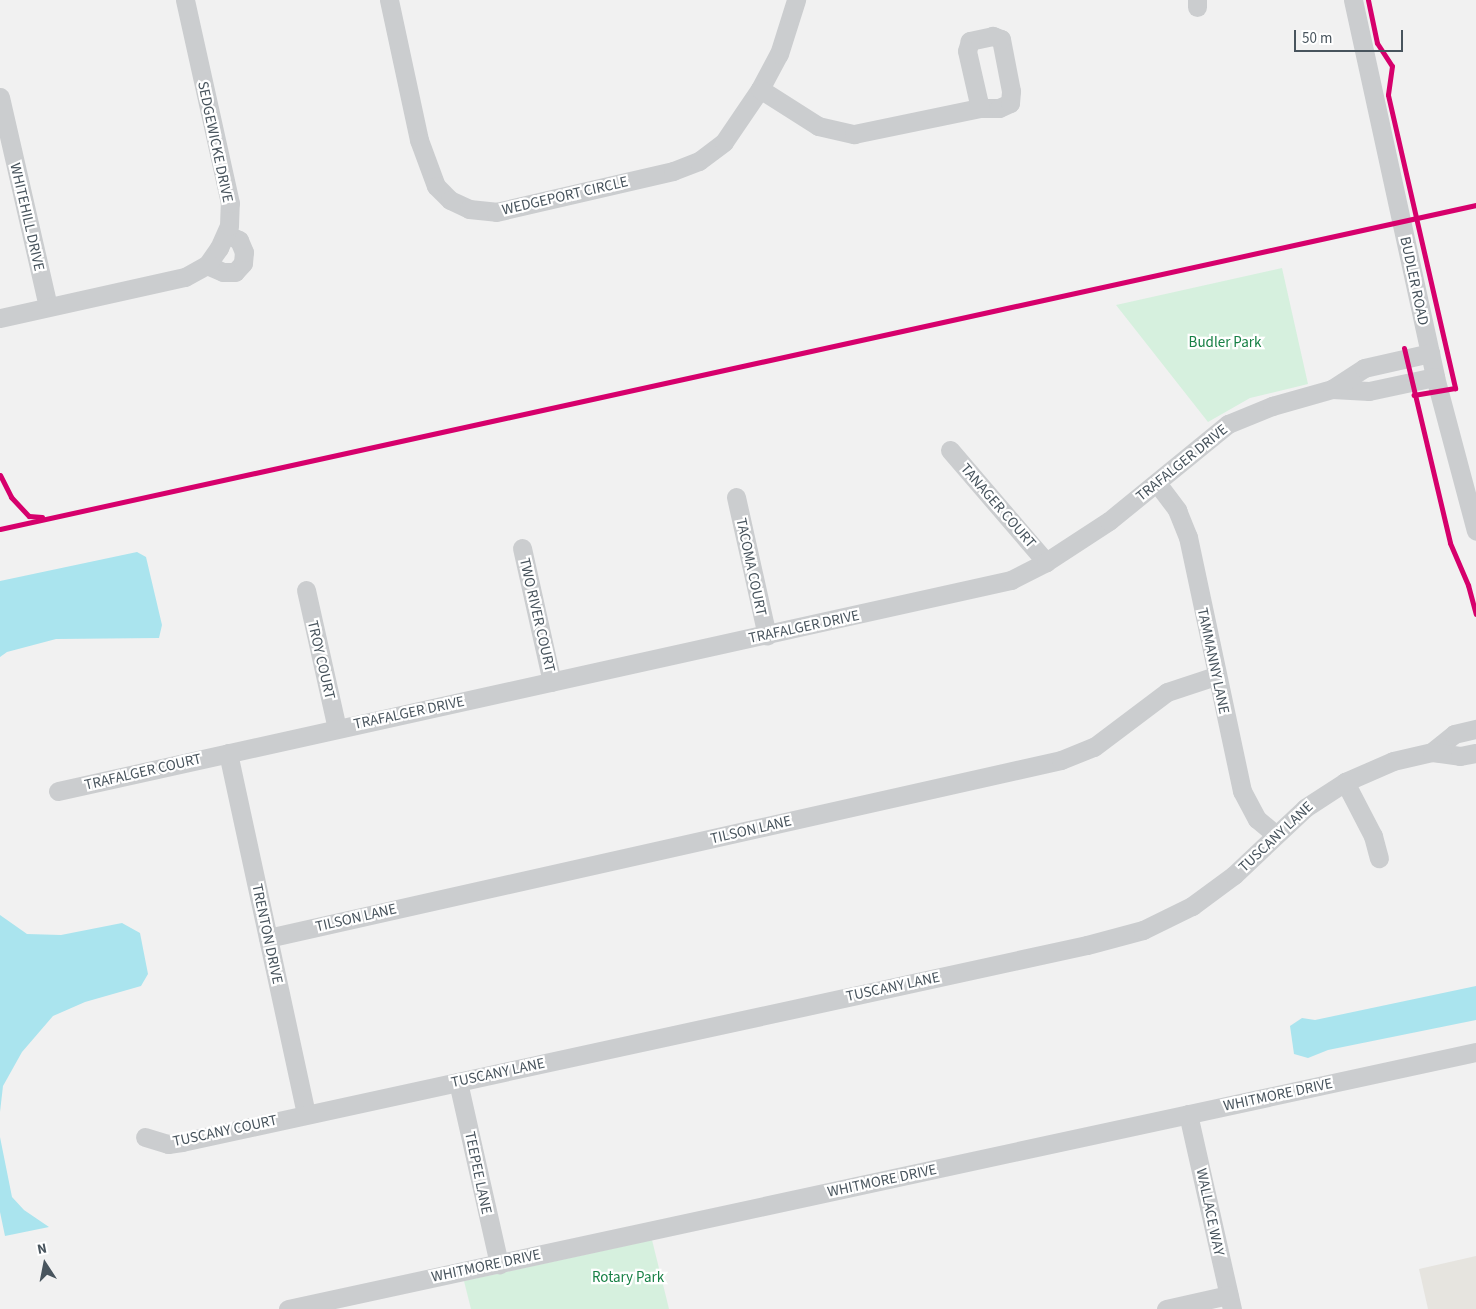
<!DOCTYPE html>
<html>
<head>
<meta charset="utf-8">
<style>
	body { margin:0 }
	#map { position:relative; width:1476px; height:1309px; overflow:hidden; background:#f1f1f1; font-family:"Source Sans 3",sans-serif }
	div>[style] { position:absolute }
	.commercial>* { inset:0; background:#e6e4df }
	.green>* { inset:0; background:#d6f0de }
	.water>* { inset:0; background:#aae4ee }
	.minor>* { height:19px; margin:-9.5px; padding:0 9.5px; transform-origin:9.5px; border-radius:9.5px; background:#cbcdcf }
	.cycleway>* { height:5px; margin:-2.5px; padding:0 2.5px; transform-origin:2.5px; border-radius:2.5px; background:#d6006c }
	span { translate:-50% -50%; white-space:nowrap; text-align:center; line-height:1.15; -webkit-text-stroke:4.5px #fff; paint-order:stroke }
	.street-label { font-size:15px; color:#48545d }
	.park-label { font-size:15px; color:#178045 }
	.north { position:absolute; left:20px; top:1239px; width:50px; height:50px; -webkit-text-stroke:4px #fff; paint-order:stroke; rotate:349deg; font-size:14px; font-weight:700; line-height:20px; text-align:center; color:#48545d }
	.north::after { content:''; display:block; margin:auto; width:18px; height:22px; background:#48545d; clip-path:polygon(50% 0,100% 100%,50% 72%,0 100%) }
	.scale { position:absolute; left:1294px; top:30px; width:109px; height:22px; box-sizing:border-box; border:2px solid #48545d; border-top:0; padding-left:6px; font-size:15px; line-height:18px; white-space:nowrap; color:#48545d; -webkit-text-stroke:4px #fff; paint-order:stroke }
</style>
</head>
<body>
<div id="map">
	<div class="commercial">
		<i style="clip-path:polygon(1476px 1256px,1476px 1309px,1428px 1309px,1419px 1269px)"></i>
	</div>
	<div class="green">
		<i style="clip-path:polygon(1282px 268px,1308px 384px,1250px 398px,1208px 422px,1116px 305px)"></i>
		<i style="clip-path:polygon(652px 1240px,669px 1309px,471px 1309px,464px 1281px)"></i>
	</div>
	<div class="water">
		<i style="clip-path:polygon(137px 552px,146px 557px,162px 625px,159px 638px,56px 639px,7px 652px,0 657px,0 581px)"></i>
		<i style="clip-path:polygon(0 915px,27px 934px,61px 935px,122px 923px,140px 933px,148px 974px,141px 986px,85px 1002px,53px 1016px,22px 1052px,3px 1086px,0 1112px)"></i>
		<i style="clip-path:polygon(1476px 986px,1476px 1020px,1328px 1050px,1308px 1058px,1294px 1054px,1290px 1026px,1302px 1018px,1315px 1020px)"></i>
		<i style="clip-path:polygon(0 1137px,12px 1197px,24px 1210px,49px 1227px,5px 1236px,0 1212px)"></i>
	</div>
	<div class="minor">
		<i style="left:389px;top:0;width:143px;rotate:77.9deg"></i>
		<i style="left:419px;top:140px;width:49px;rotate:69.7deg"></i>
		<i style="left:436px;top:186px;width:20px;rotate:45deg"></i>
		<i style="left:450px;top:200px;width:21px;rotate:25deg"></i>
		<i style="left:469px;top:209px;width:27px;rotate:6deg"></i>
		<i style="left:496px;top:212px;width:182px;rotate:-13deg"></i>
		<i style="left:673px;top:171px;width:28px;rotate:-21deg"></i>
		<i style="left:699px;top:161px;width:31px;rotate:-37deg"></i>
		<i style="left:724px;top:142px;width:64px;rotate:-55.8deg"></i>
		<i style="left:760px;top:89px;width:40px;rotate:-62deg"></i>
		<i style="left:779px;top:54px;width:57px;rotate:-72.5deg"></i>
		<i style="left:1353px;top:0;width:386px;rotate:77.7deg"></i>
		<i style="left:1435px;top:377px;width:159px;rotate:75.1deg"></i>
		<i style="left:1197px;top:7px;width:7px;rotate:-90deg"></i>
		<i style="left:760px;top:89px;width:69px;rotate:32.5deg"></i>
		<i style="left:818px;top:126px;width:37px;rotate:13deg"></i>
		<i style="left:854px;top:134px;width:129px;rotate:-11.7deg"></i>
		<i style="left:980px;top:108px;width:19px"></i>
		<i style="left:999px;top:108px;width:12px;rotate:-24deg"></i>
		<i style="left:1010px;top:103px;width:12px;rotate:-85deg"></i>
		<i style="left:1011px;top:91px;width:53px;rotate:-100.9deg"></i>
		<i style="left:1001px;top:39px;width:9px;rotate:-159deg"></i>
		<i style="left:993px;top:36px;width:24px;rotate:168deg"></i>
		<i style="left:970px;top:41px;width:10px;rotate:107deg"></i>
		<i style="left:967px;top:51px;width:58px;rotate:77.2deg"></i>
		<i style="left:0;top:97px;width:215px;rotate:77.1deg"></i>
		<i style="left:207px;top:265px;width:17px;rotate:24deg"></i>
		<i style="left:223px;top:272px;width:12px"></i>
		<i style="left:235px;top:272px;width:12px;rotate:-48deg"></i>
		<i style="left:243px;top:263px;width:11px;rotate:-85deg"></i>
		<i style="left:244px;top:252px;width:13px;rotate:-113deg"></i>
		<i style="left:239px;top:240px;width:14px;rotate:-155deg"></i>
		<i style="left:0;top:318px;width:189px;rotate:-12.5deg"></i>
		<i style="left:185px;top:277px;width:25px;rotate:-29deg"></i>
		<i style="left:207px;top:265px;width:21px;rotate:-55deg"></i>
		<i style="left:219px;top:248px;width:24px;rotate:-66deg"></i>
		<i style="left:229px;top:226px;width:23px;rotate:-88deg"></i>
		<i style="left:230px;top:203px;width:208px;rotate:-102.5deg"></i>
		<i style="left:1332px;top:389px;width:37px;rotate:3deg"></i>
		<i style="left:1369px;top:391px;width:67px;rotate:-12deg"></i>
		<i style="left:950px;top:450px;width:148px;rotate:49.4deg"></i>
		<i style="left:1157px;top:483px;width:34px;rotate:53deg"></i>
		<i style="left:1177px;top:510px;width:29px;rotate:68deg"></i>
		<i style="left:1188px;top:537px;width:260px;rotate:78deg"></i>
		<i style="left:1242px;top:791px;width:32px;rotate:62deg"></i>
		<i style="left:1257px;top:819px;width:23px;rotate:40deg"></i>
		<i style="left:736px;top:497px;width:142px;rotate:77.4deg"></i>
		<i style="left:522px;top:548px;width:137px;rotate:77.4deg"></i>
		<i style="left:306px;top:590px;width:142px;rotate:77.4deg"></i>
		<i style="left:1432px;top:752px;width:28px;rotate:-39deg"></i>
		<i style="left:1454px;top:734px;width:23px;rotate:-13deg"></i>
		<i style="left:228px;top:753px;width:369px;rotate:77.8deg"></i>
		<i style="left:1345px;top:782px;width:61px;rotate:62.6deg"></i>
		<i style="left:1373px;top:836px;width:23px;rotate:75deg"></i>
		<i style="left:58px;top:791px;width:976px;rotate:-12.48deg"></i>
		<i style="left:1011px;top:580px;width:39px;rotate:-27deg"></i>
		<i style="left:1046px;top:562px;width:75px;rotate:-33.1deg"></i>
		<i style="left:1109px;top:521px;width:154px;rotate:-39.2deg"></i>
		<i style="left:1228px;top:424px;width:48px;rotate:-22.2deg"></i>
		<i style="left:1272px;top:406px;width:62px;rotate:-15.8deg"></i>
		<i style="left:1332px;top:389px;width:38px;rotate:-33deg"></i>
		<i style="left:1364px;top:368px;width:68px;rotate:-12.8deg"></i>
		<i style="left:268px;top:938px;width:813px;rotate:-12.65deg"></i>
		<i style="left:1061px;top:760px;width:35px;rotate:-22deg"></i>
		<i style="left:1094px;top:747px;width:91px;rotate:-37deg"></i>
		<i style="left:1167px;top:692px;width:51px;rotate:-18.4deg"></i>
		<i style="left:458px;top:1082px;width:187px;rotate:77.3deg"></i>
		<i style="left:1188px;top:1114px;width:200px;rotate:77.3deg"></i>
		<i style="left:145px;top:1137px;width:24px;rotate:17deg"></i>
		<i style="left:168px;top:1144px;width:14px;rotate:-8deg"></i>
		<i style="left:182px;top:1142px;width:926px;rotate:-12.28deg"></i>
		<i style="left:1087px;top:945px;width:58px;rotate:-15deg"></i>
		<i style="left:1143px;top:930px;width:55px;rotate:-26.1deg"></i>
		<i style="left:1192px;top:906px;width:52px;rotate:-36.4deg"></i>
		<i style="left:1234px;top:875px;width:98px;rotate:-43.3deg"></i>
		<i style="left:1305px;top:808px;width:48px;rotate:-33deg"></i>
		<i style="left:1345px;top:782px;width:52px;rotate:-23.6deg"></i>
		<i style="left:1393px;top:761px;width:40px;rotate:-13deg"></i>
		<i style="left:1432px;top:752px;width:28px;rotate:8deg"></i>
		<i style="left:1460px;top:756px;width:16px;rotate:-11deg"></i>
		<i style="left:288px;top:1309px;width:1215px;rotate:-12.21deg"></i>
		<i style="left:1166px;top:1309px;width:64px;rotate:-12.7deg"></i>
	</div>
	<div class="cycleway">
		<i style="left:1368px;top:0;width:44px;rotate:78.2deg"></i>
		<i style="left:1377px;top:43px;width:27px;rotate:57deg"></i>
		<i style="left:1392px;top:66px;width:29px;rotate:98deg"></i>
		<i style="left:1388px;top:95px;width:301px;rotate:77.1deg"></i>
		<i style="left:1455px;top:388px;width:42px;rotate:170.3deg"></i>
		<i style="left:1404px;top:348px;width:200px;rotate:76.7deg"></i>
		<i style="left:1450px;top:543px;width:46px;rotate:66.8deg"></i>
		<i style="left:1468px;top:585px;width:30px;rotate:75deg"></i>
		<i style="left:0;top:475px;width:25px;rotate:63deg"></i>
		<i style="left:11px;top:497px;width:26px;rotate:47deg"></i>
		<i style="left:29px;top:516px;width:13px;rotate:4deg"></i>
		<i style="left:0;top:529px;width:1511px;rotate:-12.38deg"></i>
	</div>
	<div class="street-label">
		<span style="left:215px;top:142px;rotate:78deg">SEDGEWICKE DRIVE</span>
		<span style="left:565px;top:196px;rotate:-13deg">WEDGEPORT CIRCLE</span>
		<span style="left:27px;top:217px;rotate:77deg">WHITEHILL DRIVE</span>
		<span style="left:1414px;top:281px;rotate:78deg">BUDLER ROAD</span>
		<span style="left:1182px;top:463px;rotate:-39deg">TRAFALGER DRIVE</span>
		<span style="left:998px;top:506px;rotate:49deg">TANAGER COURT</span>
		<span style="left:751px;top:567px;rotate:78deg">TACOMA COURT</span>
		<span style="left:537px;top:615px;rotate:77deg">TWO RIVER COURT</span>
		<span style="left:804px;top:627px;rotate:-12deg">TRAFALGER DRIVE</span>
		<span style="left:321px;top:660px;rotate:77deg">TROY COURT</span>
		<span style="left:1213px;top:661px;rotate:78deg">TAMMANNY LANE</span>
		<span style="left:409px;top:713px;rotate:-12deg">TRAFALGER DRIVE</span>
		<span style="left:143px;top:772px;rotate:-13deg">TRAFALGER COURT</span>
		<span style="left:751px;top:830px;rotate:-13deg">TILSON LANE</span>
		<span style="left:1276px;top:837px;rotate:-43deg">TUSCANY LANE</span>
		<span style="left:356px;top:918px;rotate:-13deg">TILSON LANE</span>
		<span style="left:267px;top:934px;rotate:78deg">TRENTON DRIVE</span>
		<span style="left:893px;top:987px;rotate:-12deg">TUSCANY LANE</span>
		<span style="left:498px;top:1073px;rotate:-12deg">TUSCANY LANE</span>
		<span style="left:1278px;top:1095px;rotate:-12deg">WHITMORE DRIVE</span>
		<span style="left:225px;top:1131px;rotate:-12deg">TUSCANY COURT</span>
		<span style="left:478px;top:1173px;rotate:78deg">TEEPEE LANE</span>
		<span style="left:882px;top:1181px;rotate:-12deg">WHITMORE DRIVE</span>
		<span style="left:1210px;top:1212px;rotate:78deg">WALLACE WAY</span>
		<span style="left:486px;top:1266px;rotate:-12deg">WHITMORE DRIVE</span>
	</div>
	<div class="park-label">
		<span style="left:1225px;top:343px">Budler Park</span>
		<span style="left:628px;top:1278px">Rotary Park</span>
	</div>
	<div class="north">N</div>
	<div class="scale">50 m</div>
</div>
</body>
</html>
